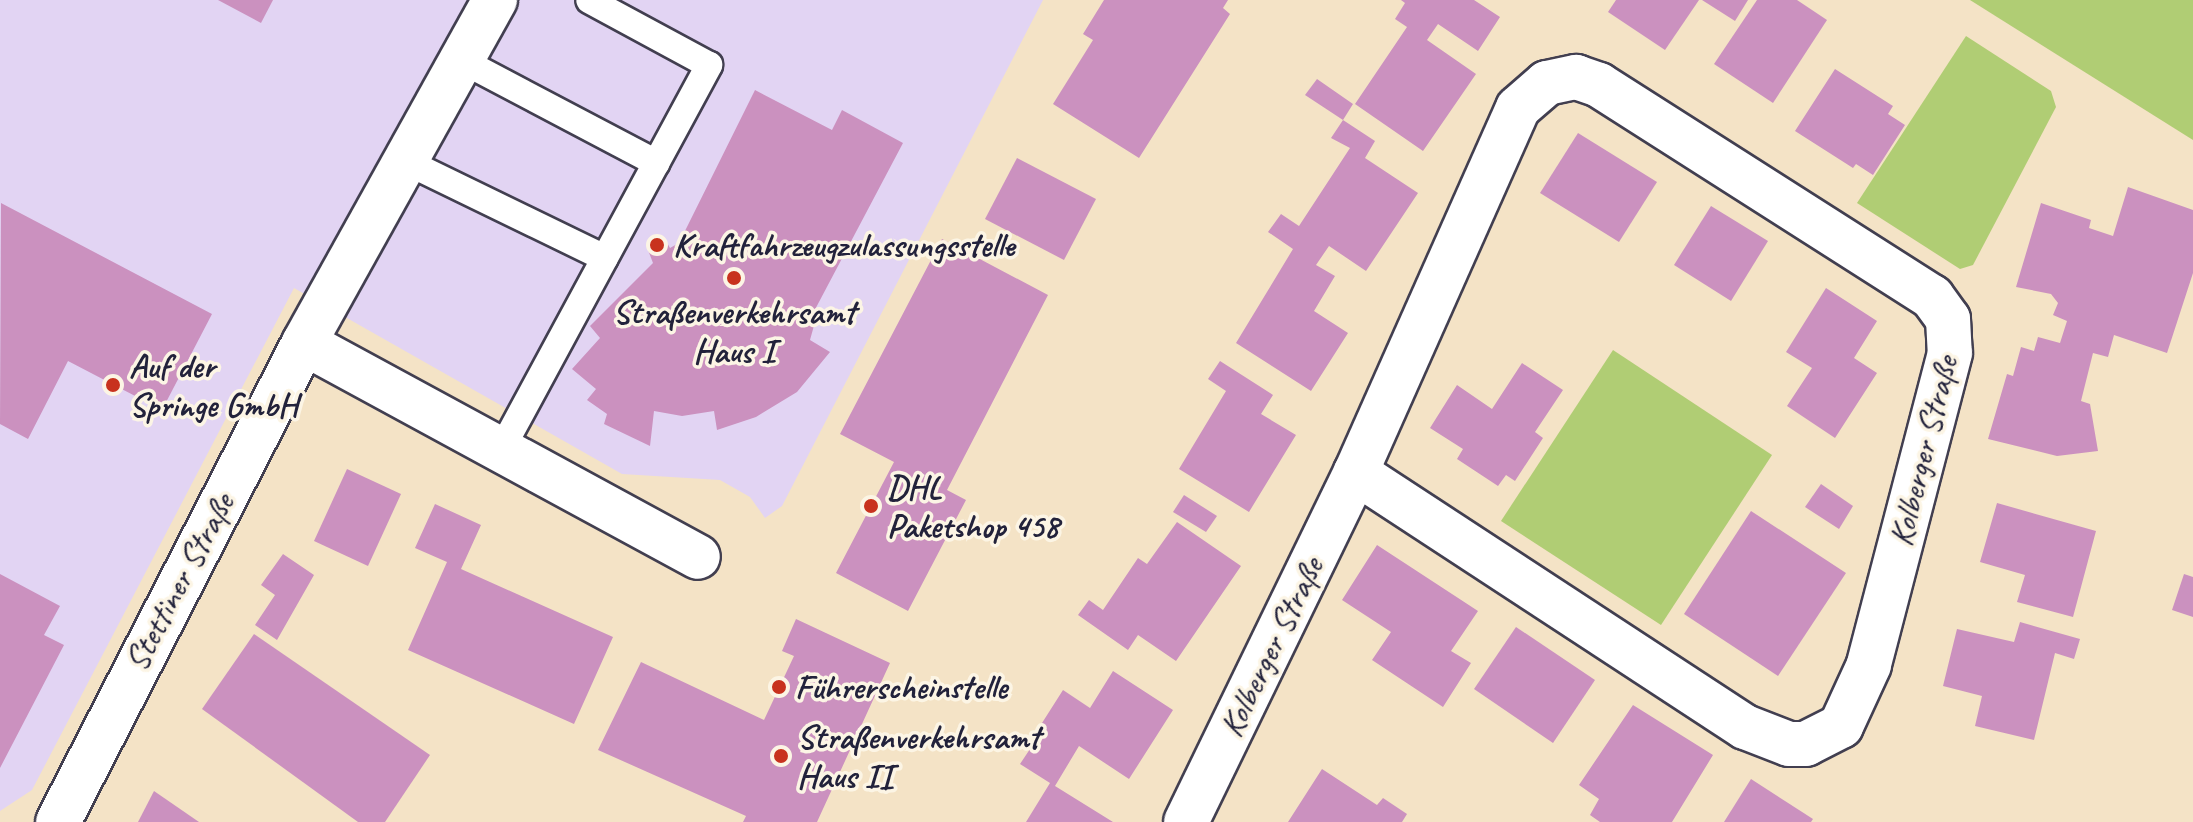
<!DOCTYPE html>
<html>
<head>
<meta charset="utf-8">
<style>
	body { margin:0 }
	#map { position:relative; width:2193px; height:822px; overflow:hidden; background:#f4e3c6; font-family:Caveat,sans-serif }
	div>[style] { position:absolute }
	.built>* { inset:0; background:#e2d4f3 }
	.green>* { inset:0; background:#b0cd74 }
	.building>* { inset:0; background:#cb91bf }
	.roads { filter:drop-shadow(2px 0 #423f50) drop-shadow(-2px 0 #423f50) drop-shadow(0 2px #423f50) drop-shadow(0 -2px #423f50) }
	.service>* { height:26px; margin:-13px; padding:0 13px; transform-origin:13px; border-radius:13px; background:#fff }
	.minor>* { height:44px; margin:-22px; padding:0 22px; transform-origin:22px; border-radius:22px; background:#fff }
	.dots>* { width:22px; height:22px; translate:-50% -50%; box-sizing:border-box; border:4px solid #fcf5e5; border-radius:50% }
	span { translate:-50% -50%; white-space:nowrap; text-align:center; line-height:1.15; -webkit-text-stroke:7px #fcf5e5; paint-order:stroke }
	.poi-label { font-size:34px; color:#22223b; font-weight:700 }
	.left { translate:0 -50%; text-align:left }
	.street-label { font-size:34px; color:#22223b }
</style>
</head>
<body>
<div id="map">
	<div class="built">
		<i style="clip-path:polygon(0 0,1043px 0,782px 506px,765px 518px,750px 497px,720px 480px,622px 474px,294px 288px,32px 790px,0 811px)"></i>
	</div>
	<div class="green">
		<i style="clip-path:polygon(1970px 0,2193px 0,2193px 140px)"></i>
		<i style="clip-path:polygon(1966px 36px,2051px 91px,2056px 107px,1973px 265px,1960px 269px,1857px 203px)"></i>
		<i style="clip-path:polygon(1613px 350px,1772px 455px,1661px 625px,1501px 521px)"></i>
	</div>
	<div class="building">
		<i style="clip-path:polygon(218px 0,273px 0,261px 23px)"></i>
		<i style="clip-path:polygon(1104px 0,1228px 0,1223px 8px,1230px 14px,1139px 158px,1053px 104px,1093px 40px,1083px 34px)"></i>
		<i style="clip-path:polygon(1401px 0,1474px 0,1500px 17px,1478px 51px,1438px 24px,1427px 40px,1476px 74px,1423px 151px,1355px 104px,1407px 27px,1395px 19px,1405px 3px)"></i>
		<i style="clip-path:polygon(1616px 0,1699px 0,1665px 50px,1608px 12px)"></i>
		<i style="clip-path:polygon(1702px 0,1748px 0,1735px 21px)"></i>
		<i style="clip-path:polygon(1757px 0,1797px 0,1827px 20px,1773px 103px,1714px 64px)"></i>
		<i style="clip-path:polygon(1835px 69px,1893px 106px,1888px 114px,1905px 125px,1873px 175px,1856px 164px,1853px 168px,1795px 131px)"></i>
		<i style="clip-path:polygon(1317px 79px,1353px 104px,1343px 120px,1375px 141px,1365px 158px,1418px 193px,1366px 271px,1329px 246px,1316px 265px,1335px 276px,1314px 311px,1348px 333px,1311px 391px,1236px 343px,1293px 249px,1268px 232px,1281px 214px,1299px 226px,1350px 148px,1331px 138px,1343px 120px,1305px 95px)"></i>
		<i style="clip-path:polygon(755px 90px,832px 130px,842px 110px,903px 143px,810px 319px,815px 322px,810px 340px,830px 352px,797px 392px,756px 417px,717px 430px,714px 411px,682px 416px,654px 411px,650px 446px,604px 424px,607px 414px,587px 400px,596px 389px,572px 369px,600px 338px,590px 326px,653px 263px,648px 250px,666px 241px,670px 248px,679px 243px)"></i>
		<i style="clip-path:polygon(1578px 133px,1657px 182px,1619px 242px,1540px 193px)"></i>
		<i style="clip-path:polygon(1017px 158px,1096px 199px,1064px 260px,985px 219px)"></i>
		<i style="clip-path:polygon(2128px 187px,2193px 210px,2193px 273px,2167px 353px,2114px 335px,2108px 357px,2093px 353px,2081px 401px,2090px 404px,2098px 451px,2057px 456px,1988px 439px,2007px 374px,2013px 376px,2021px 347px,2034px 351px,2038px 337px,2060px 343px,2067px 321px,2053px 315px,2058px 303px,2051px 294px,2016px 287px,2041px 203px,2091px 220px,2089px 228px,2113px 236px)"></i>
		<i style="clip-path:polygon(1px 203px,212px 314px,162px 410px,68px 361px,28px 439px,0 424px)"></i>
		<i style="clip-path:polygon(1711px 206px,1768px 241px,1731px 301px,1674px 265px)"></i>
		<i style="clip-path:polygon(942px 239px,1048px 295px,947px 490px,966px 500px,908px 611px,836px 573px,894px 462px,840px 434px)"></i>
		<i style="clip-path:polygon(1826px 288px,1877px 321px,1854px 358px,1877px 373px,1835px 438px,1787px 406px,1812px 368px,1786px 352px)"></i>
		<i style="clip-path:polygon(1220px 361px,1273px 395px,1261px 414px,1296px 435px,1249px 512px,1179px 469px,1226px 391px,1208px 379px)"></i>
		<i style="clip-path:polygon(1522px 363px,1563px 390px,1535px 432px,1543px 438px,1515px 481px,1506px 475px,1498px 486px,1457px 459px,1463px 449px,1430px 428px,1457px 385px,1492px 409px)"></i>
		<i style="clip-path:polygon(347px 469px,401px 494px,368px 566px,314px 541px)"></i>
		<i style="clip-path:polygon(1821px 484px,1853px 506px,1839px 529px,1805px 507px)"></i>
		<i style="clip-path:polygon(1184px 495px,1217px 516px,1206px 532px,1173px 512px)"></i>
		<i style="clip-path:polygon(1997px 503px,2096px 531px,2073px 617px,2017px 602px,2025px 575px,1980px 562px)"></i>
		<i style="clip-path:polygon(435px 504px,481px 525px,461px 569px,613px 637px,574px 724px,408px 650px,447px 562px,415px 548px)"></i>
		<i style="clip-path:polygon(1751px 511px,1846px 573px,1778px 676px,1684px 614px)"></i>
		<i style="clip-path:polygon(1177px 522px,1241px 566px,1176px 661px,1138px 635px,1128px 650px,1078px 615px,1089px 600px,1103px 610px,1138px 558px,1147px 564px)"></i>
		<i style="clip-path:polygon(1377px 545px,1478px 611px,1451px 651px,1471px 663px,1443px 707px,1372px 660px,1391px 632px,1342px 600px)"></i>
		<i style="clip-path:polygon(283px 554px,314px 575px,277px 640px,255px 625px,275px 595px,261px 585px)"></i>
		<i style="clip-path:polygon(0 574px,60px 606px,44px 635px,64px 645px,0 768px)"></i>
		<i style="clip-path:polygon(2184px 574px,2193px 577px,2193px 617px,2172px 610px)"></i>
		<i style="clip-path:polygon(796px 619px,890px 663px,817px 822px,743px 822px,746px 816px,598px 750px,641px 662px,764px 720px,794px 656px,782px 651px)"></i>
		<i style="clip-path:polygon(2020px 622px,2080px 639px,2074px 659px,2055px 653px,2034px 740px,1975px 726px,1982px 696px,1943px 686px,1957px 629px,2014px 642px)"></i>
		<i style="clip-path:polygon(1516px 627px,1595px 680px,1553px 743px,1474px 689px)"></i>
		<i style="clip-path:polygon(254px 634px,430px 755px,385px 822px,358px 822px,202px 709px)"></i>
		<i style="clip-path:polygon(1113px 671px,1173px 710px,1129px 779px,1079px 746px,1055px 786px,1113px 822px,1026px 822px,1050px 783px,1020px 764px,1046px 725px,1042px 723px,1063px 690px,1090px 708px)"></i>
		<i style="clip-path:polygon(1633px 705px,1713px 755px,1672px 822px,1600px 822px,1590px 815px,1599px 799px,1579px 785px)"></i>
		<i style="clip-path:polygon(1322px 769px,1377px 805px,1383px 798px,1407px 814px,1402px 822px,1288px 822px)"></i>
		<i style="clip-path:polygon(1751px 779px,1813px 819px,1811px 822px,1724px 822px)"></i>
		<i style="clip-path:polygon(154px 791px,199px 822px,138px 822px)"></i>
	</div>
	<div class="roads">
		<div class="service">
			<i style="left:461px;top:60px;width:221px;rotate:27.8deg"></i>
			<i style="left:405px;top:161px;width:222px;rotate:25.9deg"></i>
			<i style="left:501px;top:450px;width:438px;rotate:-61.6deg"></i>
			<i style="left:709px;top:65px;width:136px;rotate:-151.6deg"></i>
		</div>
		<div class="minor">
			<i style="left:304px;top:343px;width:448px;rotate:28.5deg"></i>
			<i style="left:58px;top:822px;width:538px;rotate:-62.82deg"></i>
			<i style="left:304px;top:343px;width:393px;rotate:-60.9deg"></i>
			<i style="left:1186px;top:822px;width:389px;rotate:-64.1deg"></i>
			<i style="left:1356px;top:472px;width:398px;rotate:-66deg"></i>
			<i style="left:1518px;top:108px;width:38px;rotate:-41deg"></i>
			<i style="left:1547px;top:83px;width:30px;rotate:-12deg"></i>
			<i style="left:1576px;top:77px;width:24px;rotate:19deg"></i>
			<i style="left:1599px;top:85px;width:395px;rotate:32.5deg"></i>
			<i style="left:1932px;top:297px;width:27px;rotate:54deg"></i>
			<i style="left:1948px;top:319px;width:34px;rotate:87deg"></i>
			<i style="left:1950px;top:353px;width:322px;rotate:104.6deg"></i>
			<i style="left:1869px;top:665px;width:67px;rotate:114.7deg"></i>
			<i style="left:1841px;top:726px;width:39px;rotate:153deg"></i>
			<i style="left:1806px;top:744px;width:17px;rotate:180deg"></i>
			<i style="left:1789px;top:744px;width:47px;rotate:-158.9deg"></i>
			<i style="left:1745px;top:727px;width:465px;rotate:-146.8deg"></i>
		</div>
	</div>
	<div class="dots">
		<i style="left:657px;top:245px;background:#c8321e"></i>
		<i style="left:734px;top:278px;background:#c8321e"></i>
		<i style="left:113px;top:385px;background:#c8321e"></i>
		<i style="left:871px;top:506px;background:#c8321e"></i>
		<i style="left:779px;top:687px;background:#c8321e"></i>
		<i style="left:781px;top:756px;background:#c8321e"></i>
	</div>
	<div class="poi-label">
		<span class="left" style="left:673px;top:245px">Kraftfahrzeugzulassungsstelle</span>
		<span style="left:734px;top:331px">Straßenverkehrsamt<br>Haus I</span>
		<span class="left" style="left:129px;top:385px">Auf der<br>Springe GmbH</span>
		<span class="left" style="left:887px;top:506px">DHL<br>Paketshop 458</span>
		<span class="left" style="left:795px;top:687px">Führerscheinstelle</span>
		<span class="left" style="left:797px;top:756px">Straßenverkehrsamt<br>Haus II</span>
	</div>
	<div class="street-label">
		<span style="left:1923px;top:451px;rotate:-76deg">Kolberger Straße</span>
		<span style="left:179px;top:582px;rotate:-62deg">Stettiner Straße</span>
		<span style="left:1271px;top:647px;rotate:-64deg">Kolberger Straße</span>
	</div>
</div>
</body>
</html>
